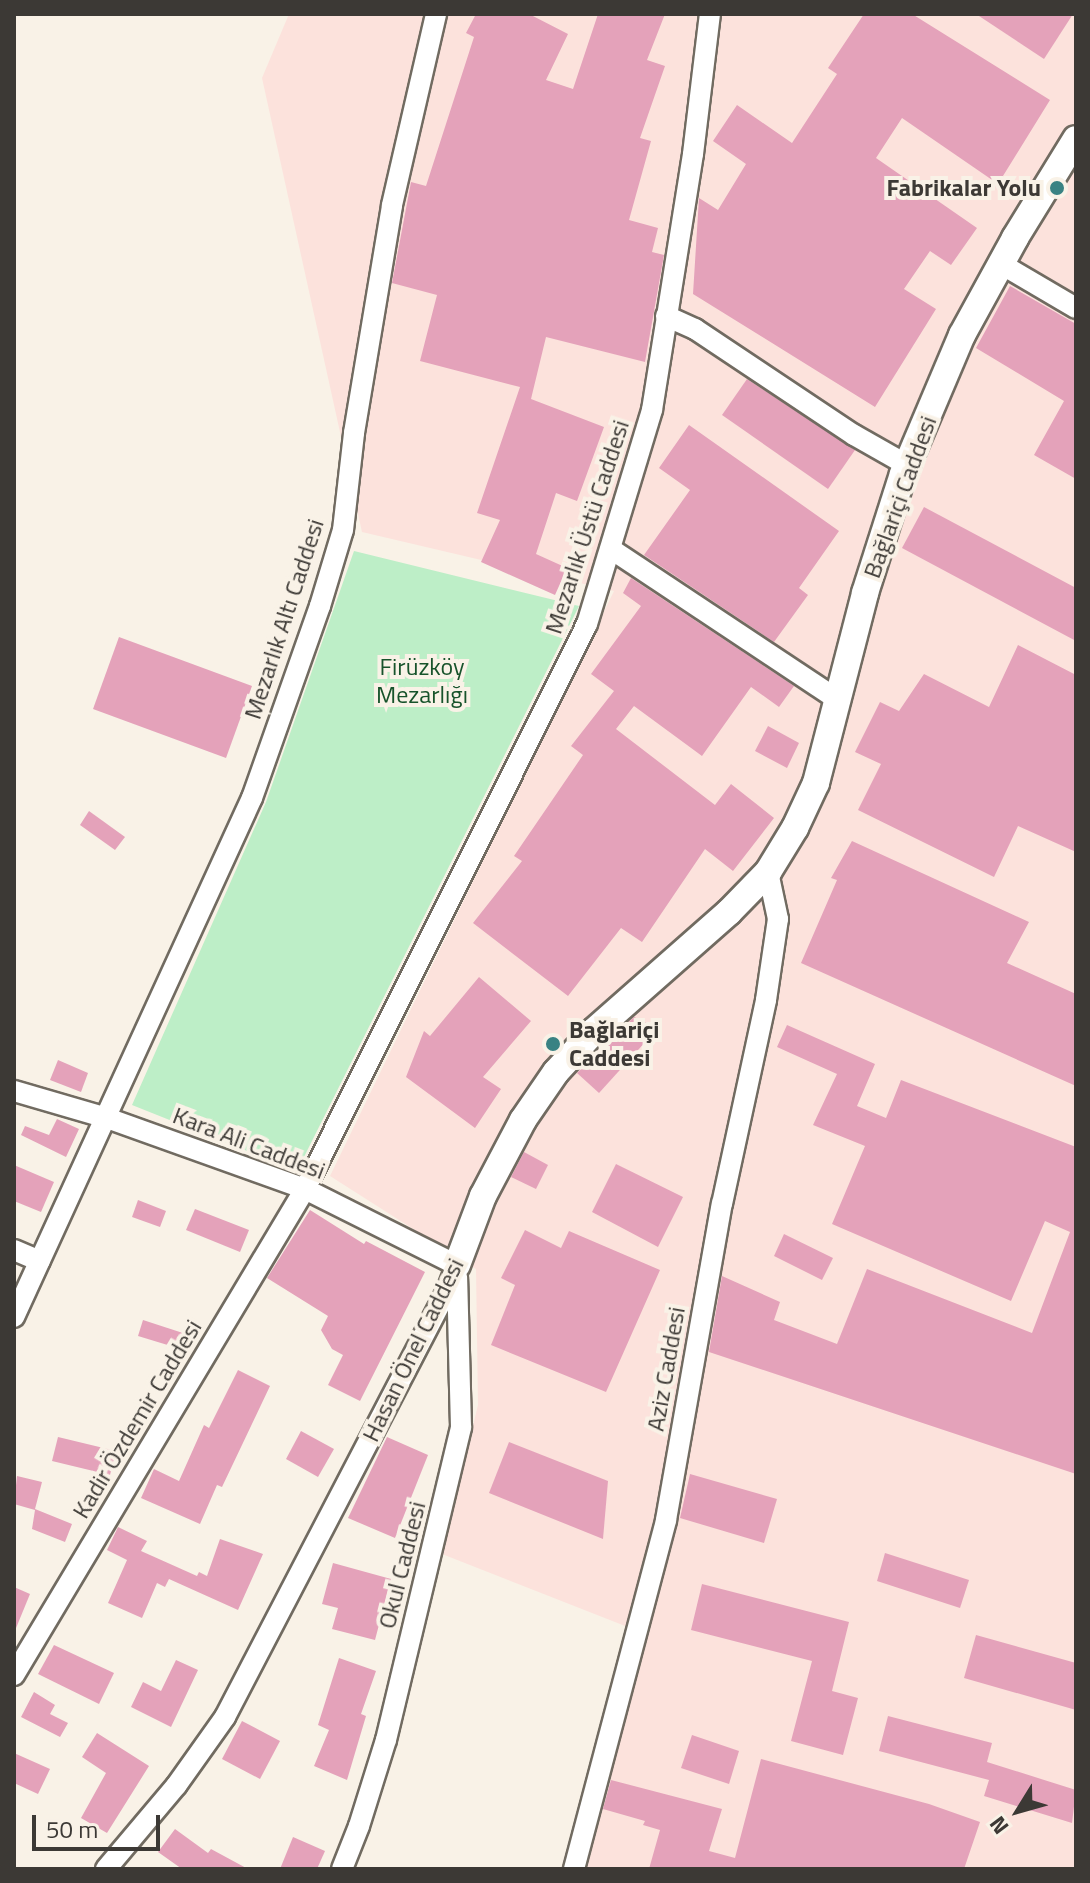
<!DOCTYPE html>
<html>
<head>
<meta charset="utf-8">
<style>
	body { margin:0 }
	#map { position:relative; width:1090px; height:1883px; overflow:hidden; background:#f9f2e7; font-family:"Titillium Web",sans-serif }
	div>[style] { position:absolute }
	.industrial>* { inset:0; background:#fce2dc }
	.green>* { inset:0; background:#bdeec7 }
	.building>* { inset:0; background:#e4a2ba }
	.roads { filter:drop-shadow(2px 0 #716b61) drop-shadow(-2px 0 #716b61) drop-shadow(0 2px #716b61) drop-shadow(0 -2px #716b61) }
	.minor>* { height:20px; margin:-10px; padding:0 10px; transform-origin:10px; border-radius:10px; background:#fff }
	.major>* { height:26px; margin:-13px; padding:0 13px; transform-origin:13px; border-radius:13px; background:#fff }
	.dots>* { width:22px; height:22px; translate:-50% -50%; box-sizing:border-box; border:4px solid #f9f2e7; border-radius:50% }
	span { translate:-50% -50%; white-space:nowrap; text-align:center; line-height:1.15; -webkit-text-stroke:8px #f9f2e7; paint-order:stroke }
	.poi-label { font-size:24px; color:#3c3935; font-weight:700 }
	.right { translate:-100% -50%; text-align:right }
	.left { translate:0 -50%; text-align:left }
	.street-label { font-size:24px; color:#3c3935 }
	.park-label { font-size:24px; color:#17532b }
	.frame { position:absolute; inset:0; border:16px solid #3c3935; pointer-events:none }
	.north { position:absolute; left:978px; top:1771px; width:80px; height:80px; -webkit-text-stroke:6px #f9f2e7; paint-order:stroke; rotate:233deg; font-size:22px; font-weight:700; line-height:32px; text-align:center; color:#3c3935 }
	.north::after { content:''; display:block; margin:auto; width:28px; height:36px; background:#3c3935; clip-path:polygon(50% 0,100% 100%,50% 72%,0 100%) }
	.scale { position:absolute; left:32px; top:1815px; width:128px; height:36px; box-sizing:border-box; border:4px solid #3c3935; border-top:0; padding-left:10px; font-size:24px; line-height:28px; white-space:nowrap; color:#3c3935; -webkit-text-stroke:6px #f9f2e7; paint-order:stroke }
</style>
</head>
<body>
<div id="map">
	<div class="industrial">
		<i style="clip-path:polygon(289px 14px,1076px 14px,1076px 1869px,586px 1869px,643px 1633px,442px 1554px,478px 1405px,476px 1269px,330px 1176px,614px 591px,362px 532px,262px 78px)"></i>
	</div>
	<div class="green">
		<i style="clip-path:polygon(354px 551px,579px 606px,297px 1171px,132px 1105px,266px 802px)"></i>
	</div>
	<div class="building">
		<i style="clip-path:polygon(476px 14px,529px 14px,568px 34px,546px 80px,573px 89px,598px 14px,665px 14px,647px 60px,665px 66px,640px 138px,651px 141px,629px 220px,658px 228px,652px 252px,664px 255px,645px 362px,546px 337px,531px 399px,604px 427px,577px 501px,556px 493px,536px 554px,567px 568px,555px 595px,481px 562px,500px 520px,477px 513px,520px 387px,420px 361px,437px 295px,392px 283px,411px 182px,426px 186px,474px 37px,466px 33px)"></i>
		<i style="clip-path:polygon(864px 14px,912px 14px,1050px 100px,998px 184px,902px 118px,876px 158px,977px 228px,951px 265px,930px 251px,904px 289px,936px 309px,875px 407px,693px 294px,699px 198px,718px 210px,746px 164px,713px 141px,737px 105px,792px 143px,837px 74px,828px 68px)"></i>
		<i style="clip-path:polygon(976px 14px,1073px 14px,1044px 59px)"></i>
		<i style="clip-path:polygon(1010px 286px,1076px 324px,1076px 479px,1034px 455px,1064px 401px,976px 348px)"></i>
		<i style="clip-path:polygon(747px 379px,855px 450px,828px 489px,722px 415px)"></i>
		<i style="clip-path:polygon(689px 425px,839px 531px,799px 588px,808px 595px,774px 642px,644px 555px,690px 490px,659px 468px)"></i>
		<i style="clip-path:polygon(924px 507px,1076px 588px,1076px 641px,902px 548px)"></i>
		<i style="clip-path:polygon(631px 578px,794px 686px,779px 707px,751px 687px,702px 756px,634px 706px,616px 729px,715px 805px,731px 784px,774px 818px,733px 871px,705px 849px,642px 942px,621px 928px,568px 996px,473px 923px,522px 861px,514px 856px,583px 755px,571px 746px,614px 691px,591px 674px,641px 606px,623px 593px)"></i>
		<i style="clip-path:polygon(119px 637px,252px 686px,226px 758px,93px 709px)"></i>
		<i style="clip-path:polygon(1018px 645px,1076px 675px,1076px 852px,1018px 826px,994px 877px,858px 810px,881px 764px,855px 752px,880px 702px,899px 711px,924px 674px,989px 707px)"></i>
		<i style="clip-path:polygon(768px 726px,799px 743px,787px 768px,755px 751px)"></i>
		<i style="clip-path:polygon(89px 811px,125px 837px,115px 850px,80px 825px)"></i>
		<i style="clip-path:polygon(852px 841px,1029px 922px,1007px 963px,1076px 994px,1076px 1086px,801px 963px,837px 880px,831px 878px)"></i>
		<i style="clip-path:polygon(479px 977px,531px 1021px,483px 1077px,501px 1089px,475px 1128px,406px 1077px,424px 1031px,430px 1036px)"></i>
		<i style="clip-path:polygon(634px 1017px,658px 1028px,599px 1093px,577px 1073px)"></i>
		<i style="clip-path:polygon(787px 1025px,875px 1064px,857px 1106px,886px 1118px,901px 1080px,1076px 1147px,1076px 1474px,709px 1352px,722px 1276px,780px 1302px,774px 1320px,837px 1344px,867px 1269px,1032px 1333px,1070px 1232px,1045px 1221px,1011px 1301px,832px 1224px,865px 1146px,813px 1125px,837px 1074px,777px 1047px)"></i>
		<i style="clip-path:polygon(58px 1060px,88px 1073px,81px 1092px,50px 1080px)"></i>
		<i style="clip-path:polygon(57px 1119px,79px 1129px,66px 1157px,21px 1135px,25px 1126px,49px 1135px)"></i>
		<i style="clip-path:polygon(524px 1152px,548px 1165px,536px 1189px,511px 1177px)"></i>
		<i style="clip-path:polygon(616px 1164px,683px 1197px,658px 1247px,592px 1212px)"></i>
		<i style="clip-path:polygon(14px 1165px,54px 1182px,41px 1212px,14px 1201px)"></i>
		<i style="clip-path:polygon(138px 1200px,166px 1211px,160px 1227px,132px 1217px)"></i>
		<i style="clip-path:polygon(195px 1209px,249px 1230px,240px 1252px,186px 1230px)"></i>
		<i style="clip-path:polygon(310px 1210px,364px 1244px,366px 1241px,425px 1272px,360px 1401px,328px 1385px,343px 1355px,332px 1349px,321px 1330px,328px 1316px,267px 1278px)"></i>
		<i style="clip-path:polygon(525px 1230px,561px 1248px,569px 1231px,660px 1270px,606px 1392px,491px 1345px,515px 1285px,501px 1278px)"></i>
		<i style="clip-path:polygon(784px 1234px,833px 1258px,822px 1280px,774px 1256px)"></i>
		<i style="clip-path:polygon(143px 1320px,189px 1335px,184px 1350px,138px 1336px)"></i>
		<i style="clip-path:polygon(238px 1370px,270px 1386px,222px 1487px,217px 1485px,200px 1524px,141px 1498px,154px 1469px,179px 1481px,204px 1425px,209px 1428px)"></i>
		<i style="clip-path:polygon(301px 1431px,334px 1449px,318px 1477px,286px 1459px)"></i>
		<i style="clip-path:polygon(58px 1437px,116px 1451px,110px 1475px,52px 1461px)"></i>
		<i style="clip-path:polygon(387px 1437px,428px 1455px,395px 1538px,348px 1518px)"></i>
		<i style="clip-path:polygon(509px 1442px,608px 1481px,603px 1539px,489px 1493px)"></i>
		<i style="clip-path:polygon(690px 1474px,777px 1499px,764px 1543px,680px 1518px)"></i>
		<i style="clip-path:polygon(17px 1476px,42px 1482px,35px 1509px,72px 1524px,65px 1542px,32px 1529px,35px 1510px,14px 1504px)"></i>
		<i style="clip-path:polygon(118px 1527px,147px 1541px,141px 1551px,197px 1576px,199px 1572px,207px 1576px,220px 1539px,263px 1554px,238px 1610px,169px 1579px,165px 1587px,157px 1583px,142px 1618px,108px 1603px,127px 1560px,107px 1550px)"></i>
		<i style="clip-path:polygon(885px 1553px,969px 1580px,960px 1608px,877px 1581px)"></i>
		<i style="clip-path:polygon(333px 1563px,391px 1579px,375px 1640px,332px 1629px,338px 1608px,322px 1604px)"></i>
		<i style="clip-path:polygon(702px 1584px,849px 1622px,832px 1691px,858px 1698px,843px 1755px,791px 1741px,812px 1661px,691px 1630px)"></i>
		<i style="clip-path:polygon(14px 1587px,30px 1594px,14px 1633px)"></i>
		<i style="clip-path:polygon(976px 1635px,1076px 1663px,1076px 1710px,964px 1678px)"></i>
		<i style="clip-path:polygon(54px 1645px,114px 1673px,99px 1704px,38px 1674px)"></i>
		<i style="clip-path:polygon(339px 1658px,376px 1671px,361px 1714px,366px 1716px,347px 1780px,314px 1766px,329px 1730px,318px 1725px)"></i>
		<i style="clip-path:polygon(176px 1660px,198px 1670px,171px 1727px,131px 1707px,143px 1682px,161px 1691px)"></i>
		<i style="clip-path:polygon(34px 1692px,55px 1705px,50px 1714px,68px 1723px,60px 1737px,21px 1717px)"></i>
		<i style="clip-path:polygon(888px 1716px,992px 1743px,987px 1762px,1076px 1790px,1072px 1823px,984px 1796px,989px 1780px,879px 1751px)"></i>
		<i style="clip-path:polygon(242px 1721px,280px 1741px,260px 1779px,222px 1759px)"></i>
		<i style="clip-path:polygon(97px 1733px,149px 1766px,107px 1833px,81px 1818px,106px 1773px,82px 1757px)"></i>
		<i style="clip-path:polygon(692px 1735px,739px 1751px,729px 1784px,681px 1768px)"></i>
		<i style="clip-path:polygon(14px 1753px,50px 1769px,38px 1794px,14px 1783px)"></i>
		<i style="clip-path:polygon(761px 1759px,929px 1804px,980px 1822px,964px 1869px,649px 1869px,660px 1830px,643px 1825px,645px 1821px,603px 1809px,611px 1780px,722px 1809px,709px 1851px,735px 1858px)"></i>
		<i style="clip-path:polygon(175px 1829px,208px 1853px,211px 1849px,248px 1869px,182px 1869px,158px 1852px)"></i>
		<i style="clip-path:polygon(293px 1837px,325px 1851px,317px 1869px,280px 1869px)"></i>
	</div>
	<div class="roads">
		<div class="minor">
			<i style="left:1001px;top:264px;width:87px;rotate:30.4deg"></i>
			<i style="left:666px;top:316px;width:32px;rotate:24deg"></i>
			<i style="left:695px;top:329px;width:191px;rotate:33.7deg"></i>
			<i style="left:854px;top:435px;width:61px;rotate:29.5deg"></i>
			<i style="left:611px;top:549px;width:273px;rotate:33.6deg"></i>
			<i style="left:14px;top:1091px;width:97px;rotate:16.2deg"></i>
			<i style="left:107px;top:1118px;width:210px;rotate:19.7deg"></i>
			<i style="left:305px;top:1189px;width:170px;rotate:26.6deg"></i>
			<i style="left:14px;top:1250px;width:28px;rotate:23deg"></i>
			<i style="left:14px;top:1317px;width:571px;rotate:-65.37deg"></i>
			<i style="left:252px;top:798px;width:204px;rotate:-70.5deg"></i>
			<i style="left:320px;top:606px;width:79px;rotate:-73.2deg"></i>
			<i style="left:343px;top:530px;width:98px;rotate:-83.5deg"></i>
			<i style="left:354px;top:433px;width:231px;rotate:-80.5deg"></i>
			<i style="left:392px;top:205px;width:196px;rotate:-77deg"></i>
			<i style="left:14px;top:1675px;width:566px;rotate:-59.09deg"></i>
			<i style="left:305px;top:1189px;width:631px;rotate:-63.48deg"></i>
			<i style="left:587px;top:624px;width:224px;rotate:-73.1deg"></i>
			<i style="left:652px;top:410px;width:259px;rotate:-80.9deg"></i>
			<i style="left:693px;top:154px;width:141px;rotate:-83.1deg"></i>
			<i style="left:106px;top:1869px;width:109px;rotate:-49.9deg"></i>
			<i style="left:176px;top:1786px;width:85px;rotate:-54.6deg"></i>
			<i style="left:225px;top:1717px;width:478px;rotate:-62.5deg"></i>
			<i style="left:446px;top:1293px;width:30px;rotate:-69deg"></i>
			<i style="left:342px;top:1869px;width:46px;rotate:-68.4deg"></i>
			<i style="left:359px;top:1826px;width:90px;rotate:-72.6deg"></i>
			<i style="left:386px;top:1740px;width:322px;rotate:-76.5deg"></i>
			<i style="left:461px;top:1427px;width:150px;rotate:-91.5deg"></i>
			<i style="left:574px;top:1869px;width:361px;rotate:-75.2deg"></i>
			<i style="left:666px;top:1520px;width:321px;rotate:-80deg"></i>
			<i style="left:722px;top:1204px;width:209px;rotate:-77.8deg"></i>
			<i style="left:766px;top:1000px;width:82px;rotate:-81.6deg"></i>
			<i style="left:778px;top:919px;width:48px;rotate:-102deg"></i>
		</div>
		<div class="major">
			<i style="left:457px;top:1265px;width:74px;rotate:-69.4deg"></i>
			<i style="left:483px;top:1196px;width:86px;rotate:-62.2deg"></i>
			<i style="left:523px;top:1120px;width:58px;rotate:-55.5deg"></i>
			<i style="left:556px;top:1072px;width:56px;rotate:-47.2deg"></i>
			<i style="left:594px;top:1031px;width:180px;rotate:-41.4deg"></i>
			<i style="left:729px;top:912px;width:56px;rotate:-45.7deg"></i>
			<i style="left:768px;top:872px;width:52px;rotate:-58.5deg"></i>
			<i style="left:795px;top:828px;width:50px;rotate:-65deg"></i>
			<i style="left:816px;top:783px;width:196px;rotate:-75.5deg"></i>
			<i style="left:865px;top:593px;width:125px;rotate:-72.3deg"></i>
			<i style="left:903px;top:474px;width:151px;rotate:-67deg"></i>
			<i style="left:962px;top:335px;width:111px;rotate:-61.3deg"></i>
			<i style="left:1015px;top:238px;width:116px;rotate:-58.4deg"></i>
		</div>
	</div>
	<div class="dots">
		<i style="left:1057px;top:188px;background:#398283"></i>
		<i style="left:553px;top:1044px;background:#398283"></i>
	</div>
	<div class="poi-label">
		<span class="right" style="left:1041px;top:188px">Fabrikalar Yolu</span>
		<span class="left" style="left:569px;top:1044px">Bağlariçi<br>Caddesi</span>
	</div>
	<div class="street-label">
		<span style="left:900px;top:497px;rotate:-70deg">Bağlariçi Caddesi</span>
		<span style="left:587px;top:527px;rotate:-72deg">Mezarlık Üstü Caddesi</span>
		<span style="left:284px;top:619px;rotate:-72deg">Mezarlık Altı Caddesi</span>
		<span style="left:249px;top:1143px;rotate:21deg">Kara Ali Caddesi</span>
		<span style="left:413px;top:1350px;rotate:-64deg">Hasan Önel Caddesi</span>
		<span style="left:666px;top:1369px;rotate:-80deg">Aziz Caddesi</span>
		<span style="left:137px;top:1419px;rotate:-59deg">Kadir Özdemir Caddesi</span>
		<span style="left:402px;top:1565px;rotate:-76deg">Okul Caddesi</span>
	</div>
	<div class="park-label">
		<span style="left:422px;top:681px">Firüzköy<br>Mezarlığı</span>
	</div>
	<div class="frame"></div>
	<div class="north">N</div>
	<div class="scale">50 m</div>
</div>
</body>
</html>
